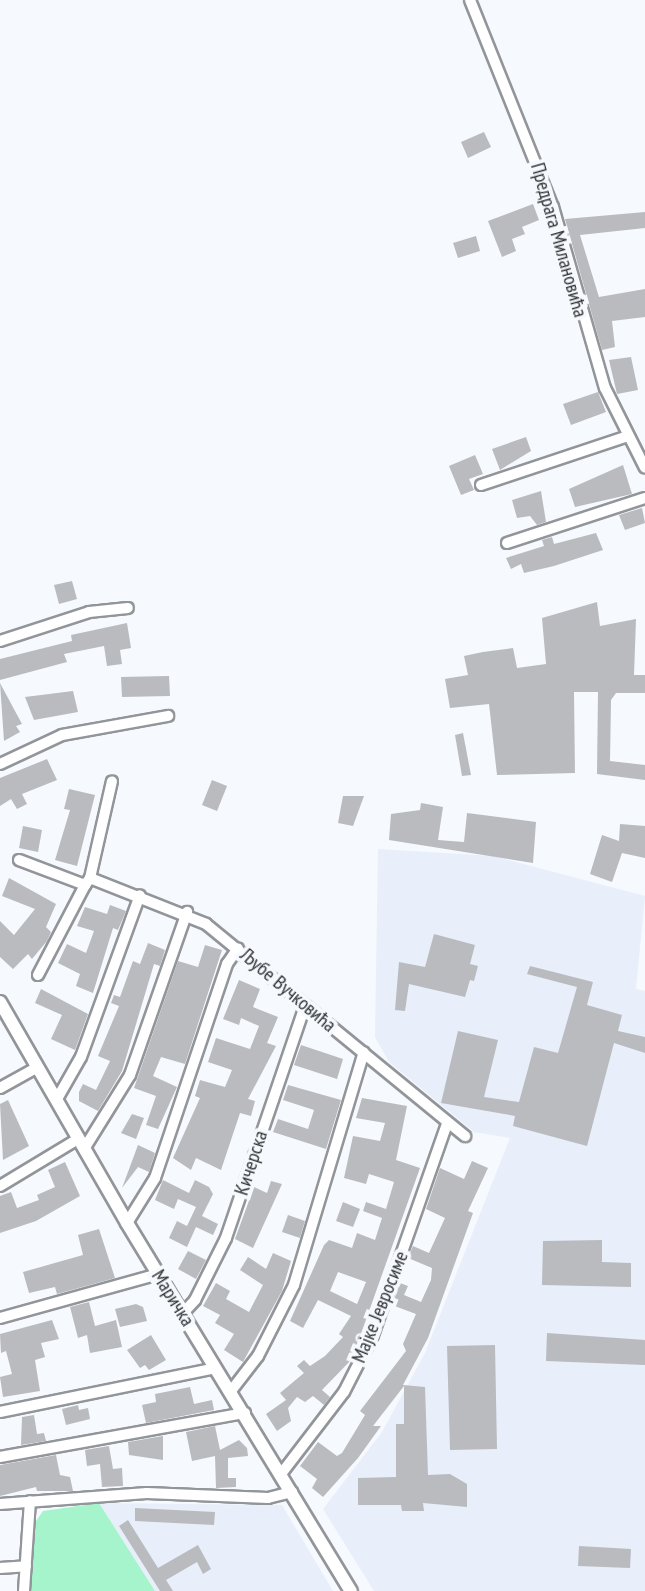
<!DOCTYPE html>
<html>
<head>
<meta charset="utf-8">
<style>
	body { margin:0 }
	#map { position:relative; width:645px; height:1591px; overflow:hidden; background:#f6f9fd; font-family:"PT Sans Narrow",sans-serif }
	div>[style] { position:absolute }
	.built>* { inset:0; background:#e8effa }
	.green>* { inset:0; background:#a5f4cb }
	.building>* { inset:0; background:#b9bbbf }
	.roads { filter:drop-shadow(2px 0 #929599) drop-shadow(-2px 0 #929599) drop-shadow(0 2px #929599) drop-shadow(0 -2px #929599) }
	.minor>* { height:10px; margin:-5px; padding:0 5px; transform-origin:5px; border-radius:5px; background:#fff }
	.tertiary>* { height:12px; margin:-6px; padding:0 6px; transform-origin:6px; border-radius:6px; background:#fff }
	span { translate:-50% -50%; white-space:nowrap; text-align:center; line-height:1.15; -webkit-text-stroke:8px #f6f9fd; paint-order:stroke }
	.street-label { font-size:20px; color:#313233 }
</style>
</head>
<body>
<div id="map">
	<div class="built">
		<i style="clip-path:polygon(378px 849px,493px 856px,645px 896px,636px 989px,645px 991px,645px 1591px,374px 1591px,323px 1509px,382px 1432px,425px 1353px,510px 1138px,474px 1132px,389px 1062px,375px 1037px)"></i>
		<i style="clip-path:polygon(99px 1503px,282px 1505px,333px 1591px,155px 1591px)"></i>
	</div>
	<div class="green">
		<i style="clip-path:polygon(99px 1503px,155px 1591px,30px 1591px,36px 1521px,43px 1511px)"></i>
	</div>
	<div class="building">
		<i style="clip-path:polygon(484px 132px,491px 147px,468px 158px,461px 142px)"></i>
		<i style="clip-path:polygon(533px 204px,539px 220px,522px 227px,525px 234px,512px 239px,516px 251px,502px 257px,488px 221px)"></i>
		<i style="clip-path:polygon(645px 212px,645px 228px,580px 235px,599px 297px,645px 289px,645px 317px,612px 321px,615px 347px,602px 350px,565px 219px)"></i>
		<i style="clip-path:polygon(476px 236px,480px 251px,458px 258px,453px 243px)"></i>
		<i style="clip-path:polygon(631px 357px,638px 390px,617px 394px,609px 360px)"></i>
		<i style="clip-path:polygon(598px 392px,606px 412px,571px 425px,563px 404px)"></i>
		<i style="clip-path:polygon(526px 437px,531px 451px,500px 470px,492px 449px)"></i>
		<i style="clip-path:polygon(475px 455px,483px 474px,469px 479px,474px 490px,461px 495px,449px 466px)"></i>
		<i style="clip-path:polygon(623px 465px,632px 494px,575px 507px,569px 489px)"></i>
		<i style="clip-path:polygon(541px 491px,546px 522px,537px 525px,530px 516px,517px 518px,512px 500px)"></i>
		<i style="clip-path:polygon(642px 508px,645px 523px,625px 530px,619px 515px)"></i>
		<i style="clip-path:polygon(596px 533px,603px 550px,554px 566px,524px 573px,521px 564px,511px 569px,506px 558px,544px 546px,542px 540px,552px 537px,554px 544px)"></i>
		<i style="clip-path:polygon(72px 581px,77px 599px,59px 604px,54px 585px)"></i>
		<i style="clip-path:polygon(597px 602px,600px 626px,636px 619px,634px 675px,645px 675px,645px 693px,616px 693px,611px 700px,610px 761px,645px 765px,645px 780px,597px 774px,598px 692px,574px 692px,575px 773px,497px 775px,489px 704px,450px 708px,445px 679px,468px 675px,464px 656px,483px 652px,513px 648px,517px 668px,546px 664px,542px 618px)"></i>
		<i style="clip-path:polygon(127px 623px,131px 648px,120px 650px,122px 664px,107px 666px,104px 646px,64px 654px,67px 662px,0 680px,0 659px,72px 641px,71px 635px)"></i>
		<i style="clip-path:polygon(169px 676px,170px 696px,122px 697px,121px 677px)"></i>
		<i style="clip-path:polygon(0 683px,22px 724px,16px 726px,20px 732px,4px 741px)"></i>
		<i style="clip-path:polygon(73px 691px,78px 712px,34px 720px,25px 697px)"></i>
		<i style="clip-path:polygon(463px 733px,471px 775px,462px 776px,455px 735px)"></i>
		<i style="clip-path:polygon(47px 759px,57px 780px,22px 794px,27px 804px,17px 809px,11px 799px,0 806px,0 778px)"></i>
		<i style="clip-path:polygon(212px 780px,227px 786px,217px 811px,202px 805px)"></i>
		<i style="clip-path:polygon(69px 789px,95px 795px,77px 866px,55px 860px,70px 810px,64px 809px)"></i>
		<i style="clip-path:polygon(343px 796px,364px 796px,353px 826px,338px 823px)"></i>
		<i style="clip-path:polygon(421px 803px,443px 807px,438px 840px,464px 842px,467px 813px,536px 822px,533px 863px,389px 840px,391px 814px,420px 810px)"></i>
		<i style="clip-path:polygon(620px 824px,645px 826px,645px 858px,622px 853px,612px 882px,590px 874px,602px 835px,619px 841px)"></i>
		<i style="clip-path:polygon(23px 826px,42px 830px,38px 852px,19px 848px)"></i>
		<i style="clip-path:polygon(9px 878px,56px 904px,46px 927px,51px 932px,47px 941px,32px 959px,28px 954px,13px 969px,0 957px,0 921px,14px 935px,35px 909px,2px 896px)"></i>
		<i style="clip-path:polygon(110px 905px,126px 911px,118px 930px,113px 928px,93px 993px,76px 986px,80px 974px,58px 963px,67px 944px,86px 953px,94px 931px,77px 926px,85px 907px,107px 914px)"></i>
		<i style="clip-path:polygon(434px 934px,475px 945px,470px 964px,478px 966px,474px 981px,470px 980px,465px 997px,409px 984px,405px 1011px,395px 1010px,399px 962px,425px 967px)"></i>
		<i style="clip-path:polygon(148px 943px,165px 950px,160px 966px,154px 964px,122px 1071px,98px 1111px,79px 1101px,79px 1092px,83px 1084px,96px 1090px,110px 1061px,98px 1056px,119px 1006px,111px 1003px,114px 995px,120px 997px,133px 961px,140px 964px)"></i>
		<i style="clip-path:polygon(205px 945px,222px 950px,185px 1064px,161px 1057px,153px 1076px,177px 1087px,158px 1129px,146px 1125px,156px 1096px,134px 1088px,178px 961px,198px 967px)"></i>
		<i style="clip-path:polygon(530px 966px,593px 982px,587px 1005px,622px 1015px,618px 1031px,645px 1037px,645px 1053px,614px 1043px,587px 1146px,513px 1126px,515px 1116px,441px 1103px,458px 1031px,498px 1040px,484px 1097px,519px 1102px,534px 1047px,558px 1053px,577px 987px,527px 974px)"></i>
		<i style="clip-path:polygon(239px 980px,260px 989px,253px 1007px,278px 1017px,267px 1043px,276px 1046px,248px 1099px,255px 1101px,251px 1116px,240px 1113px,221px 1170px,196px 1158px,191px 1170px,173px 1158px,200px 1098px,195px 1096px,200px 1080px,225px 1087px,232px 1070px,208px 1062px,216px 1038px,250px 1049px,259px 1026px,241px 1018px,239px 1025px,223px 1019px)"></i>
		<i style="clip-path:polygon(41px 989px,88px 1014px,75px 1050px,51px 1039px,62px 1015px,35px 1003px)"></i>
		<i style="clip-path:polygon(301px 1045px,343px 1059px,337px 1079px,294px 1065px)"></i>
		<i style="clip-path:polygon(288px 1085px,341px 1100px,326px 1149px,273px 1132px,278px 1119px,308px 1129px,314px 1110px,283px 1100px)"></i>
		<i style="clip-path:polygon(evenodd,362px 1098px,407px 1106px,396px 1160px,420px 1168px,352px 1359px,322px 1390px,330px 1397px,324px 1405px,313px 1396px,305px 1402px,297px 1397px,288px 1408px,291px 1421px,277px 1431px,266px 1414px,286px 1400px,280px 1393px,304px 1373px,297px 1366px,304px 1360px,310px 1366px,325px 1356px,343px 1337px,339px 1334px,351px 1316px,318px 1300px,303px 1328px,290px 1321px,324px 1245px,329px 1240px,352px 1248px,357px 1233px,375px 1240px,382px 1218px,363px 1211px,366px 1202px,386px 1209px,394px 1182px,369px 1174px,366px 1184px,344px 1178px,353px 1136px,380px 1141px,385px 1123px,356px 1118px,362px 1098px,338px 1272px,366px 1282px,357px 1304px,330px 1291px,338px 1272px)"></i>
		<i style="clip-path:polygon(8px 1100px,29px 1146px,3px 1160px,0 1104px)"></i>
		<i style="clip-path:polygon(132px 1114px,144px 1118px,136px 1139px,121px 1133px)"></i>
		<i style="clip-path:polygon(138px 1145px,155px 1153px,149px 1172px,138px 1167px,122px 1188px)"></i>
		<i style="clip-path:polygon(472px 1161px,488px 1168px,468px 1211px,473px 1213px,428px 1338px,403px 1385px,425px 1387px,428px 1475px,450px 1474px,467px 1484px,467px 1507px,423px 1503px,424px 1511px,402px 1511px,401px 1505px,358px 1505px,358px 1478px,396px 1477px,396px 1424px,404px 1424px,404px 1386px,373px 1426px,381px 1426px,358px 1458px,323px 1497px,312px 1488px,317px 1479px,300px 1466px,318px 1442px,337px 1456px,342px 1453px,365px 1415px,360px 1411px,406px 1351px,403px 1344px,416px 1314px,392px 1305px,400px 1283px,408px 1286px,404px 1295px,421px 1302px,431px 1280px,432px 1268px,408px 1258px,413px 1246px,429px 1253px,445px 1218px,426px 1209px,440px 1168px,464px 1179px)"></i>
		<i style="clip-path:polygon(65px 1162px,80px 1196px,36px 1221px,0 1233px,0 1196px,11px 1192px,17px 1208px,39px 1200px,37px 1195px,55px 1187px,48px 1170px)"></i>
		<i style="clip-path:polygon(163px 1180px,189px 1193px,195px 1180px,209px 1187px,213px 1194px,202px 1216px,218px 1224px,213px 1235px,196px 1227px,187px 1247px,169px 1238px,177px 1221px,187px 1226px,196px 1207px,178px 1199px,174px 1209px,155px 1200px)"></i>
		<i style="clip-path:polygon(271px 1181px,282px 1184px,253px 1248px,235px 1239px,254px 1187px,267px 1193px)"></i>
		<i style="clip-path:polygon(343px 1202px,360px 1209px,353px 1227px,336px 1221px)"></i>
		<i style="clip-path:polygon(288px 1215px,305px 1221px,300px 1238px,282px 1232px)"></i>
		<i style="clip-path:polygon(99px 1229px,115px 1278px,57px 1294px,55px 1287px,29px 1293px,23px 1272px,83px 1255px,78px 1235px)"></i>
		<i style="clip-path:polygon(602px 1240px,602px 1262px,631px 1263px,631px 1287px,542px 1285px,543px 1241px)"></i>
		<i style="clip-path:polygon(188px 1251px,206px 1260px,196px 1279px,178px 1269px)"></i>
		<i style="clip-path:polygon(273px 1253px,291px 1261px,282px 1291px,243px 1362px,224px 1350px,234px 1334px,215px 1323px,220px 1315px,203px 1306px,216px 1283px,230px 1291px,226px 1299px,249px 1312px,263px 1285px,240px 1270px,248px 1257px,266px 1269px)"></i>
		<i style="clip-path:polygon(89px 1302px,95px 1326px,116px 1320px,122px 1347px,90px 1353px,87px 1335px,78px 1338px,70px 1307px)"></i>
		<i style="clip-path:polygon(136px 1304px,143px 1307px,147px 1321px,120px 1327px,115px 1309px)"></i>
		<i style="clip-path:polygon(52px 1320px,59px 1339px,41px 1343px,45px 1357px,35px 1360px,40px 1391px,3px 1397px,0 1377px,12px 1374px,6px 1351px,1px 1353px,0 1334px)"></i>
		<i style="clip-path:polygon(547px 1333px,645px 1340px,645px 1365px,546px 1361px)"></i>
		<i style="clip-path:polygon(151px 1335px,166px 1360px,149px 1370px,145px 1365px,140px 1368px,127px 1350px)"></i>
		<i style="clip-path:polygon(495px 1345px,497px 1449px,450px 1450px,447px 1346px)"></i>
		<i style="clip-path:polygon(190px 1387px,194px 1404px,212px 1400px,214px 1410px,146px 1423px,142px 1405px,156px 1402px,155px 1394px)"></i>
		<i style="clip-path:polygon(78px 1405px,79px 1410px,88px 1408px,90px 1419px,66px 1425px,62px 1409px)"></i>
		<i style="clip-path:polygon(34px 1415px,37px 1434px,44px 1433px,46px 1441px,21px 1445px,22px 1417px)"></i>
		<i style="clip-path:polygon(215px 1426px,220px 1450px,239px 1440px,247px 1448px,248px 1456px,228px 1458px,228px 1478px,236px 1478px,236px 1487px,216px 1488px,215px 1456px,192px 1461px,186px 1432px)"></i>
		<i style="clip-path:polygon(163px 1436px,163px 1460px,129px 1455px,128px 1442px)"></i>
		<i style="clip-path:polygon(109px 1446px,113px 1469px,122px 1468px,123px 1486px,102px 1487px,100px 1464px,87px 1466px,85px 1450px)"></i>
		<i style="clip-path:polygon(56px 1455px,60px 1475px,70px 1477px,73px 1491px,37px 1491px,36px 1487px,0 1496px,0 1465px)"></i>
		<i style="clip-path:polygon(135px 1508px,215px 1512px,214px 1525px,135px 1521px)"></i>
		<i style="clip-path:polygon(128px 1520px,158px 1568px,198px 1545px,211px 1569px,203px 1574px,197px 1562px,166px 1580px,173px 1591px,160px 1591px,119px 1526px)"></i>
		<i style="clip-path:polygon(579px 1546px,631px 1549px,630px 1568px,578px 1566px)"></i>
	</div>
	<div class="roads">
		<div class="minor">
			<i style="left:470px;top:0;width:223px;rotate:68.2deg"></i>
			<i style="left:553px;top:207px;width:188px;rotate:74deg"></i>
			<i style="left:605px;top:388px;width:89px;rotate:63.4deg"></i>
			<i style="left:481px;top:485px;width:155px;rotate:-18.4deg"></i>
			<i style="left:507px;top:543px;width:145px;rotate:-18.1deg"></i>
			<i style="left:0;top:641px;width:94px;rotate:-18deg"></i>
			<i style="left:89px;top:612px;width:39px;rotate:-6deg"></i>
			<i style="left:0;top:764px;width:68px;rotate:-25.1deg"></i>
			<i style="left:62px;top:735px;width:108px;rotate:-10.2deg"></i>
			<i style="left:19px;top:860px;width:71px;rotate:20.7deg"></i>
			<i style="left:85px;top:885px;width:9px;rotate:-54deg"></i>
			<i style="left:90px;top:878px;width:125px;rotate:21.6deg"></i>
			<i style="left:206px;top:924px;width:335px;rotate:39.3deg"></i>
			<i style="left:90px;top:878px;width:99px;rotate:-77.2deg"></i>
			<i style="left:38px;top:975px;width:102px;rotate:-62.4deg"></i>
			<i style="left:0;top:1088px;width:43px;rotate:-28.9deg"></i>
			<i style="left:57px;top:1099px;width:48px;rotate:-60.3deg"></i>
			<i style="left:81px;top:1057px;width:172px;rotate:-70deg"></i>
			<i style="left:84px;top:1149px;width:87px;rotate:-58.1deg"></i>
			<i style="left:130px;top:1075px;width:173px;rotate:-70.7deg"></i>
			<i style="left:0;top:1186px;width:91px;rotate:-31.1deg"></i>
			<i style="left:127px;top:1223px;width:53px;rotate:-58.1deg"></i>
			<i style="left:155px;top:1178px;width:226px;rotate:-71.4deg"></i>
			<i style="left:227px;top:964px;width:19px;rotate:-55deg"></i>
			<i style="left:183px;top:1313px;width:18px;rotate:-47deg"></i>
			<i style="left:195px;top:1300px;width:69px;rotate:-63.4deg"></i>
			<i style="left:226px;top:1238px;width:245px;rotate:-71.2deg"></i>
			<i style="left:0;top:1318px;width:165px;rotate:-15.5deg"></i>
			<i style="left:231px;top:1391px;width:44px;rotate:-52.4deg"></i>
			<i style="left:258px;top:1356px;width:80px;rotate:-63.1deg"></i>
			<i style="left:294px;top:1285px;width:243px;rotate:-73.3deg"></i>
			<i style="left:0;top:1412px;width:220px;rotate:-11.5deg"></i>
			<i style="left:0;top:1457px;width:249px;rotate:-10.2deg"></i>
			<i style="left:281px;top:1474px;width:103px;rotate:-52.5deg"></i>
			<i style="left:344px;top:1392px;width:64px;rotate:-63deg"></i>
			<i style="left:373px;top:1335px;width:224px;rotate:-70.7deg"></i>
			<i style="left:0;top:1504px;width:147px;rotate:-4.3deg"></i>
			<i style="left:147px;top:1493px;width:121px;rotate:2.4deg"></i>
			<i style="left:268px;top:1498px;width:25px;rotate:-14deg"></i>
			<i style="left:0;top:1568px;width:26px;rotate:-4deg"></i>
			<i style="left:24px;top:1591px;width:90px;rotate:-86.2deg"></i>
		</div>
		<div class="tertiary">
			<i style="left:0;top:1002px;width:255px;rotate:60.1deg"></i>
			<i style="left:127px;top:1223px;width:431px;rotate:58.7deg"></i>
		</div>
	</div>
	<div class="street-label">
		<span style="left:559px;top:240px;rotate:74deg">Предрага Милановића</span>
		<span style="left:288px;top:990px;rotate:40deg">Љубе Вучковића</span>
		<span style="left:251px;top:1163px;rotate:-72deg">Кичерска</span>
		<span style="left:173px;top:1298px;rotate:58deg">Маричка</span>
		<span style="left:380px;top:1307px;rotate:-68deg">Мајке Јевросиме</span>
	</div>
</div>
</body>
</html>
